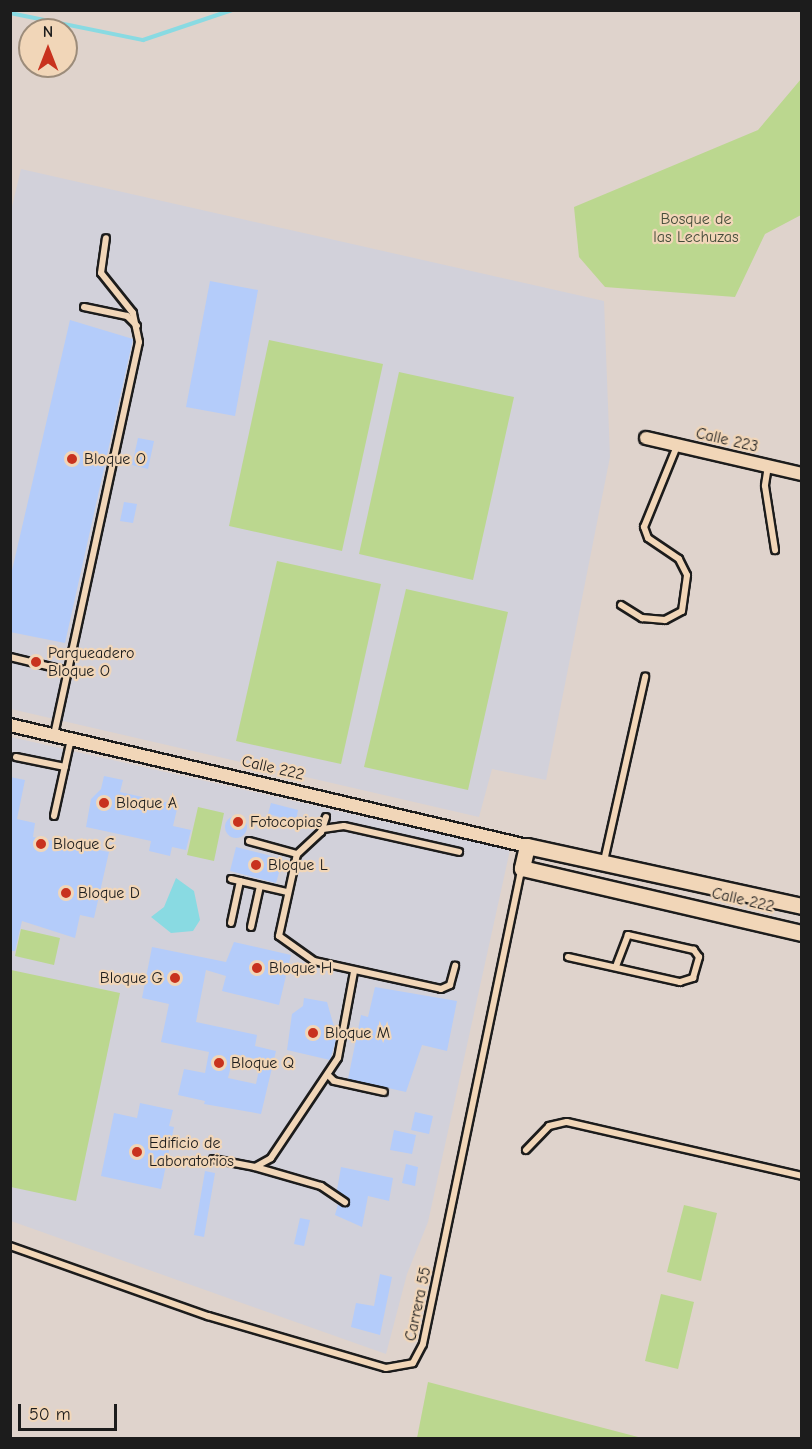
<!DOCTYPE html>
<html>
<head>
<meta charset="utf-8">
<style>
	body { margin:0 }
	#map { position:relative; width:812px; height:1449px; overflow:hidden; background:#dfd3cc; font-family:"Comic Neue",sans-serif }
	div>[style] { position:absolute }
	.built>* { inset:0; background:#d2d1da }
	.green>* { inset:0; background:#bbd78f }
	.water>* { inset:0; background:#89dae2 }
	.stream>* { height:4px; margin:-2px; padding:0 2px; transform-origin:2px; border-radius:2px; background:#89dae2 }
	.building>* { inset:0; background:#b4ccfa }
	.round { border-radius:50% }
	.roads { filter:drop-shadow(2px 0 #1c1c1c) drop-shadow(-2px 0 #1c1c1c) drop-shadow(0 2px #1c1c1c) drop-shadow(0 -2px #1c1c1c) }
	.service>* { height:6px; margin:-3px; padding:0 3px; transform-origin:3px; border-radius:3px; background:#f1d6b8 }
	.minor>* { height:12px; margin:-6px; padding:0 6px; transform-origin:6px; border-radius:6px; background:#f1d6b8 }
	.tertiary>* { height:15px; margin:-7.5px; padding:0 7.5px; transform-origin:7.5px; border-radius:7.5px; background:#f1d6b8 }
	.dots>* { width:16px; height:16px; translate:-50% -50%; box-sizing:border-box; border:3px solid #f1d6b8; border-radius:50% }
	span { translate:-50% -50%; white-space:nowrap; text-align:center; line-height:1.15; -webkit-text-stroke:4.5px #f1d6b8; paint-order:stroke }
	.park-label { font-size:16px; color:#444b39 }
	.street-label { font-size:16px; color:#1c1c1c }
	.poi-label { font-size:16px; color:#1c1c1c }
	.left { translate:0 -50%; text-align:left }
	.right { translate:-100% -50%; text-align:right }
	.frame { position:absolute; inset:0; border:12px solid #1c1c1c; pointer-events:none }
	.north { position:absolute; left:18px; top:18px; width:60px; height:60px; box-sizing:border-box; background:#f1d6b8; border:2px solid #9c8c7a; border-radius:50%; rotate:0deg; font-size:16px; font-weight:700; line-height:24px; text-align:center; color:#1c1c1c }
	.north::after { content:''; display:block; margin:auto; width:21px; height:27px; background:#c8321e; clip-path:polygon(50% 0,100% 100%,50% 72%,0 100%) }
	.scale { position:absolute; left:18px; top:1404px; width:99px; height:27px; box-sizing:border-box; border:3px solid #1c1c1c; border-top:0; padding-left:8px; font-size:18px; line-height:21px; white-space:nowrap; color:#1c1c1c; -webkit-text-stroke:4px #f1d6b8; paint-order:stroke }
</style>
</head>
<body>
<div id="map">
	<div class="built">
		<i style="clip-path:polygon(21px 169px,604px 301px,610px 457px,546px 780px,492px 769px,479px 817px,11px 709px,10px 215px)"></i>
		<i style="clip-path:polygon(11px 737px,510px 850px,428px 1222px,407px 1274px,386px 1354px,11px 1221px)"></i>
	</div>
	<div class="green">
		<i style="clip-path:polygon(801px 79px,801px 215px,765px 234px,735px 297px,605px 287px,579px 257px,574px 207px,758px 130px)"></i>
		<i style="clip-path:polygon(269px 340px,383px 364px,342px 551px,229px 526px)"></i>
		<i style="clip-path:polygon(399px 372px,514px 397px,473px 580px,359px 554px)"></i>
		<i style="clip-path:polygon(277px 561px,381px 584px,341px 764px,236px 741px)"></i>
		<i style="clip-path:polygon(406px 589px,508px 612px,468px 790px,364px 767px)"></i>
		<i style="clip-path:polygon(198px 807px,224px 813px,214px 861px,187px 855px)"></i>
		<i style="clip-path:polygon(21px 929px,60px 938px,54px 965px,15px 956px)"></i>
		<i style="clip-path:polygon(11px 970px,120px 993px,76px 1201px,11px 1187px)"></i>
		<i style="clip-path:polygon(684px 1205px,717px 1213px,701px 1281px,667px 1272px)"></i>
		<i style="clip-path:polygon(661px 1294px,694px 1302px,678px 1369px,645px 1361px)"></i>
		<i style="clip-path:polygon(428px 1382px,642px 1438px,417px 1438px)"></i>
	</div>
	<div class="water">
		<i style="clip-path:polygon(176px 878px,194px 891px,200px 920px,193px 931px,171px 933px,151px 917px,164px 907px)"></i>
	</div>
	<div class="stream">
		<i style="left:10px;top:13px;width:136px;rotate:11.5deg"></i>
		<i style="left:143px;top:40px;width:94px;rotate:-18.6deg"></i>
	</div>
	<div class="building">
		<i style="clip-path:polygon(210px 281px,258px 290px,235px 416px,186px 407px)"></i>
		<i style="clip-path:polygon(70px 320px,133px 339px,65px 643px,10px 632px,10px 579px)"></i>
		<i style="clip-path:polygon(138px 438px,154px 441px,148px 469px,132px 465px)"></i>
		<i style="clip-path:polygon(124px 502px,137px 504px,133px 523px,120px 521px)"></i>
		<i style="clip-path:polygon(104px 776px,123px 780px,120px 792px,178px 805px,173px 826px,191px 830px,186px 850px,172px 847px,170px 856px,149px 851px,151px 841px,86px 827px,91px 799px,101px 789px)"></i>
		<i style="clip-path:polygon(10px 777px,25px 780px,17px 819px,35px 823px,33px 837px,109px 852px,94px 918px,80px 915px,75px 938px,22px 921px,15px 951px,10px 951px)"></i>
		<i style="clip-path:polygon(271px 803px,298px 810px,296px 821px,268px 814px)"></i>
		<i class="round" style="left:225px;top:816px;width:22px;height:22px"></i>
		<i style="clip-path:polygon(236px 847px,283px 859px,276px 883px,230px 871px)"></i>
		<i style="clip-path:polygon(evenodd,234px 942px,291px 955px,279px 1005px,222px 991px,226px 976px,206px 970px,196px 1022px,257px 1035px,255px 1046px,276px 1051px,261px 1114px,204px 1104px,205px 1101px,178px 1095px,184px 1069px,205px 1073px,209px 1052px,161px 1042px,169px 1004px,142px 998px,152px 947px,226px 962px,234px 942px,234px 1054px,261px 1060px,256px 1084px,228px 1078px,234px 1054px)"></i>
		<i style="clip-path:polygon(375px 987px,457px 1001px,447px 1051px,422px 1045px,406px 1092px,348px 1079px,361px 1015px,368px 1017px)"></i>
		<i style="clip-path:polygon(304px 998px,327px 1002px,337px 1037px,330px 1060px,287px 1050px,292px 1014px,303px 1006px)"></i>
		<i style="clip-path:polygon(140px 1103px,173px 1110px,169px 1126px,174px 1127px,161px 1189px,101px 1176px,114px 1113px,137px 1118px)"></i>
		<i style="clip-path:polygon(415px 1112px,433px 1116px,429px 1134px,411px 1130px)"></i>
		<i style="clip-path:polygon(394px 1130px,416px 1135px,412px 1154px,390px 1150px)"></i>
		<i style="clip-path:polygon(406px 1164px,418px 1167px,415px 1186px,402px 1183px)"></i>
		<i style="clip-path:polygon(341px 1167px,393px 1178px,389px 1201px,368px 1196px,362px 1227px,335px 1215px,338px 1204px,345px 1207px,350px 1203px,337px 1190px)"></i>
		<i style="clip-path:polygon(205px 1171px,215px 1173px,204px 1237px,194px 1235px)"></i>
		<i style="clip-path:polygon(300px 1218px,310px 1220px,304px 1246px,294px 1244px)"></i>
		<i style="clip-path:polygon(380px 1274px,392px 1277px,380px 1335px,351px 1327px,356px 1303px,374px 1306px)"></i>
	</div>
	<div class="roads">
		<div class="service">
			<i style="left:84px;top:307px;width:44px;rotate:11.8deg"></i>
			<i style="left:127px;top:316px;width:14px;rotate:45deg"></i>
			<i style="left:768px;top:466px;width:20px;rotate:99deg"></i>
			<i style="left:765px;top:486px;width:65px;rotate:81.1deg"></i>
			<i style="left:621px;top:605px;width:25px;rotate:32deg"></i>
			<i style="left:642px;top:618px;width:23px;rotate:5deg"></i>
			<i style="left:665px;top:620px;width:19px;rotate:-28deg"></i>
			<i style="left:682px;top:611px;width:36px;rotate:-82deg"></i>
			<i style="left:687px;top:575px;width:18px;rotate:-117deg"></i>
			<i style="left:679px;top:559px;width:37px;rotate:-146deg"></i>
			<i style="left:648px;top:538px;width:12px;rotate:-110deg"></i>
			<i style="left:644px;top:527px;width:87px;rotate:-67.8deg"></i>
			<i style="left:10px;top:657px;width:60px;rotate:13.6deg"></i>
			<i style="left:54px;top:735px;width:402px;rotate:-77.8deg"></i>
			<i style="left:139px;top:342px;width:30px;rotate:-102deg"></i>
			<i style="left:133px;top:313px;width:51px;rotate:-128.7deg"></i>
			<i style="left:101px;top:273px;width:35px;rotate:-82deg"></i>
			<i style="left:16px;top:757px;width:50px;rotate:11.5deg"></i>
			<i style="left:54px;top:816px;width:79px;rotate:-77.6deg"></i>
			<i style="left:326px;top:817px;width:16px;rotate:108deg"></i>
			<i style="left:321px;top:832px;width:33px;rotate:137deg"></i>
			<i style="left:297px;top:854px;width:84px;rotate:102.4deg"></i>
			<i style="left:279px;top:936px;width:43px;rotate:35.5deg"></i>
			<i style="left:314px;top:961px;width:130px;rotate:12.4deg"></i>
			<i style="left:441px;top:989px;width:10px;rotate:-24deg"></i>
			<i style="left:450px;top:985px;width:20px;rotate:-75deg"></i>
			<i style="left:323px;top:829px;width:21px;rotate:-8deg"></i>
			<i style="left:344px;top:826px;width:118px;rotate:12.7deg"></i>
			<i style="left:249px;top:841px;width:50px;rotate:15.2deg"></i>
			<i style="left:604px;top:861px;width:189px;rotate:-77.4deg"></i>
			<i style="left:231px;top:879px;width:57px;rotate:13.1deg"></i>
			<i style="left:231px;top:923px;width:43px;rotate:-77.9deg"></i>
			<i style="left:251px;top:927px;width:42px;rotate:-77.6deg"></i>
			<i style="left:568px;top:957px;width:115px;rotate:12.6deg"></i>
			<i style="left:680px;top:982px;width:14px;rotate:-17deg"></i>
			<i style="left:693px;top:978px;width:22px;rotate:-74deg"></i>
			<i style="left:699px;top:957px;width:9px;rotate:-126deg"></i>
			<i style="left:694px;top:950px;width:68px;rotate:-167.2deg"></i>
			<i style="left:628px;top:935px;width:34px;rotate:111deg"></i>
			<i style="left:328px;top:1075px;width:8px;rotate:45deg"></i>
			<i style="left:334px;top:1081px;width:51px;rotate:12.4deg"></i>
			<i style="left:526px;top:1150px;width:33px;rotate:-46deg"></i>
			<i style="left:549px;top:1126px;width:18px;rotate:-13deg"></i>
			<i style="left:567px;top:1122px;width:241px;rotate:12.9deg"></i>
			<i style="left:213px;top:1159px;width:43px;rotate:10.8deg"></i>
			<i style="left:255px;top:1167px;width:18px;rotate:-29deg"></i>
			<i style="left:271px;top:1158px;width:120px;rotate:-56.2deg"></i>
			<i style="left:338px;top:1058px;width:87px;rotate:-79.5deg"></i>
			<i style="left:255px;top:1167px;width:69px;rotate:16.1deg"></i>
			<i style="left:321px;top:1186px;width:29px;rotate:34deg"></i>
			<i style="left:10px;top:1246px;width:210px;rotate:19.5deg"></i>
			<i style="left:208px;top:1316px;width:185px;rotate:16.3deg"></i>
			<i style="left:386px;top:1368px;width:27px;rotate:-10deg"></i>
			<i style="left:413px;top:1363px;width:21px;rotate:-62deg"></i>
			<i style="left:423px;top:1344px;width:486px;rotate:-78.3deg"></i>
		</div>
		<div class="minor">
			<i style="left:646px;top:438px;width:160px;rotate:13deg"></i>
			<i style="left:10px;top:725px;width:531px;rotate:13.17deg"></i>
		</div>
		<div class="tertiary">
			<i style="left:802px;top:906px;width:281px;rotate:-167.7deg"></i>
			<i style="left:527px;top:846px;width:23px;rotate:103deg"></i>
			<i style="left:522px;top:868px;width:287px;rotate:13.1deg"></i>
		</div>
	</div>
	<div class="dots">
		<i style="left:72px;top:459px;background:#c8321e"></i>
		<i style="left:36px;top:662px;background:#c8321e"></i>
		<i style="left:104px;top:803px;background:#c8321e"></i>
		<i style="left:238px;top:822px;background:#c8321e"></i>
		<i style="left:41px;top:844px;background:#c8321e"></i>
		<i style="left:256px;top:865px;background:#c8321e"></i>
		<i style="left:66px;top:893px;background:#c8321e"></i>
		<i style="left:257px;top:968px;background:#c8321e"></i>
		<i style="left:175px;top:978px;background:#c8321e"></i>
		<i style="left:313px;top:1033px;background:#c8321e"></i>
		<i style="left:219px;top:1063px;background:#c8321e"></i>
		<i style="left:137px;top:1152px;background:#c8321e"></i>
	</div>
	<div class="park-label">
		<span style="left:696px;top:228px">Bosque de<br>las Lechuzas</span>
	</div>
	<div class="street-label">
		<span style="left:727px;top:440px;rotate:13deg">Calle 223</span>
		<span style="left:273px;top:768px;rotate:13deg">Calle 222</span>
		<span style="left:743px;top:900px;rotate:13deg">Calle 222</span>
		<span style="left:418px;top:1304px;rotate:-78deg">Carrera 55</span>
	</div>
	<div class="poi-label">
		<span class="left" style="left:84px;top:459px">Bloque O</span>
		<span class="left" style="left:48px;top:662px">Parqueadero<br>Bloque O</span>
		<span class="left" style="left:116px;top:803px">Bloque A</span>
		<span class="left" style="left:250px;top:822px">Fotocopias</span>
		<span class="left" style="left:53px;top:844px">Bloque C</span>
		<span class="left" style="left:268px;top:865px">Bloque L</span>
		<span class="left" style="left:78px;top:893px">Bloque D</span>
		<span class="left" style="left:269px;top:968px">Bloque H</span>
		<span class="right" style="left:163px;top:978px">Bloque G</span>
		<span class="left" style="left:325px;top:1033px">Bloque M</span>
		<span class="left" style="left:231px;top:1063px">Bloque Q</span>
		<span class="left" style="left:149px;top:1152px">Edificio de<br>Laboratorios</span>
	</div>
	<div class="frame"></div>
	<div class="north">N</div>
	<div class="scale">50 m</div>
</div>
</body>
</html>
